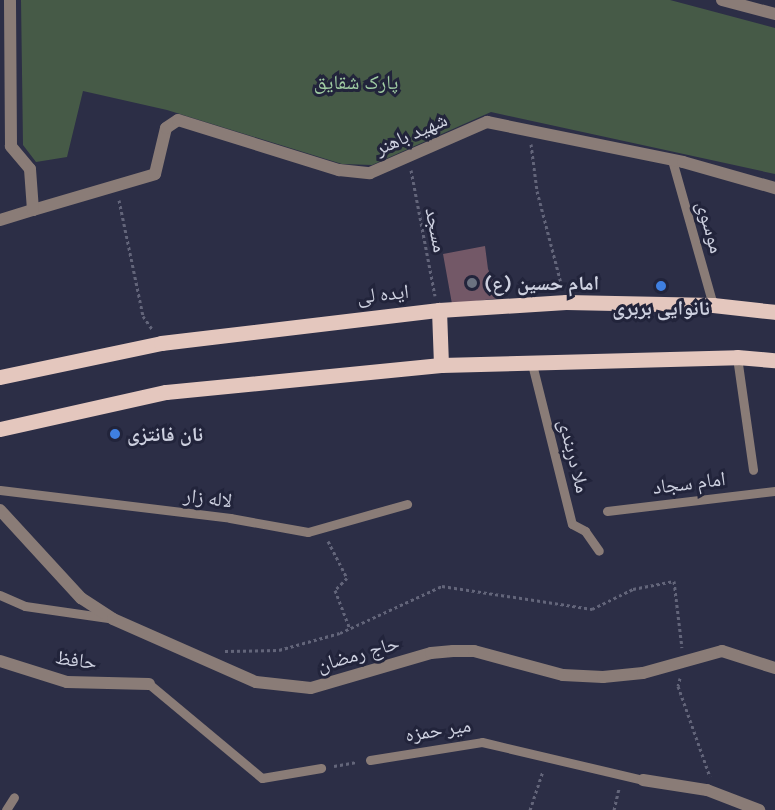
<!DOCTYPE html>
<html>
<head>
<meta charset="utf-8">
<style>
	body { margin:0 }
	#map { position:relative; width:775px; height:810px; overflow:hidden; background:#2c2e46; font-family:Karla,"Noto Naskh Arabic",sans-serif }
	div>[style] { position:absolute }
	.green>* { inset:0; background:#465a47 }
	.building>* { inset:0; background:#735867 }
	.path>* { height:3px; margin-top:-1.5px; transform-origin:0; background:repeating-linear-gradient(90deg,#63657a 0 3px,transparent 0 6px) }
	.service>* { height:9px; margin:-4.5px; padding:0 4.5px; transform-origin:4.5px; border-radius:4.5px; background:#8a7c77 }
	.minor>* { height:12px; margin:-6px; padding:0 6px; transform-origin:6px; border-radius:6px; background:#8a7c77 }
	.primary>* { height:15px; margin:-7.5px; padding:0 7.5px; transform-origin:7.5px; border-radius:7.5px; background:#e4c7be }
	.dots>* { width:16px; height:16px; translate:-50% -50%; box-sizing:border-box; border:3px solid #22243b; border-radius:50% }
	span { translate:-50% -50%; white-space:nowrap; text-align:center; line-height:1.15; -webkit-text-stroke:6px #22243b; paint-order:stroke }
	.park-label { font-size:20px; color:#a0cda3 }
	.street-label { font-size:20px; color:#ced1e0 }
	.poi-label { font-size:20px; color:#ced1e0; font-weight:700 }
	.left { translate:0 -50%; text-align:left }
</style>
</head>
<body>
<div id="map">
	<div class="green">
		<i style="clip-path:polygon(21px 0,670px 0,775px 28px,775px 174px,491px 112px,372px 165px,342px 164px,167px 110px,83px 91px,67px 157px,36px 162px,23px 145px)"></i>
	</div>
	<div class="building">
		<i style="clip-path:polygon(485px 246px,488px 269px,501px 298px,452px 304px,443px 254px)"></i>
	</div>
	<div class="path">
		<i style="left:531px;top:144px;width:47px;rotate:82.7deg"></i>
		<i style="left:537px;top:191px;width:99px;rotate:75.4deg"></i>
		<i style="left:411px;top:170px;width:128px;rotate:79.2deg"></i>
		<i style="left:119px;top:200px;width:118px;rotate:78.3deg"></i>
		<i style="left:143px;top:316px;width:16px;rotate:55deg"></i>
		<i style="left:328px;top:541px;width:42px;rotate:62.8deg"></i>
		<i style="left:347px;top:578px;width:17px;rotate:135deg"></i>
		<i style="left:335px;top:590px;width:42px;rotate:69deg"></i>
		<i style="left:225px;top:651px;width:54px;rotate:-1.1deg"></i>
		<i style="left:279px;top:650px;width:63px;rotate:-15.6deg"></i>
		<i style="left:340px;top:633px;width:112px;rotate:-24.7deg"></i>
		<i style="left:442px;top:586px;width:152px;rotate:8.7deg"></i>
		<i style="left:592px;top:609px;width:46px;rotate:-26deg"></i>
		<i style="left:633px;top:589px;width:42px;rotate:-11deg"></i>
		<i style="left:674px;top:581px;width:67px;rotate:83.2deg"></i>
		<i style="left:680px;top:678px;width:8px;rotate:104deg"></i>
		<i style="left:678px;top:686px;width:96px;rotate:70.6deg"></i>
		<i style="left:334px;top:766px;width:23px;rotate:-10deg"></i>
		<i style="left:530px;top:810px;width:41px;rotate:-71.6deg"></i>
		<i style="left:614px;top:810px;width:23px;rotate:-77deg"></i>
	</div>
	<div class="service">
		<i style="left:672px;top:160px;width:151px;rotate:74.2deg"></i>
		<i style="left:737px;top:357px;width:114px;rotate:81.9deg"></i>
		<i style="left:531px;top:360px;width:169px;rotate:76deg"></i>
		<i style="left:572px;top:524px;width:15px;rotate:28deg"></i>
		<i style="left:585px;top:531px;width:24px;rotate:55deg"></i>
		<i style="left:0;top:490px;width:232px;rotate:6.9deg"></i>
		<i style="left:230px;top:518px;width:79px;rotate:10.2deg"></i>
		<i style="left:308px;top:532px;width:103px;rotate:-15.8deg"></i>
		<i style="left:607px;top:511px;width:169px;rotate:-6.8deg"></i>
		<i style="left:0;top:595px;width:27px;rotate:24deg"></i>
		<i style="left:25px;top:606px;width:84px;rotate:8.2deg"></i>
		<i style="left:149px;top:684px;width:147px;rotate:39.8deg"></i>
		<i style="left:262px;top:778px;width:60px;rotate:-9.6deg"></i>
		<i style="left:370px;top:760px;width:113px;rotate:-9.1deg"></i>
		<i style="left:482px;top:742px;width:165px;rotate:13.3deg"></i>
		<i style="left:6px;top:810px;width:15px;rotate:-58deg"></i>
	</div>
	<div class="minor">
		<i style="left:722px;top:0;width:55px;rotate:14.8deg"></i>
		<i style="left:33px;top:210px;width:127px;rotate:-16.4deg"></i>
		<i style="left:155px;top:174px;width:47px;rotate:-76.6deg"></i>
		<i style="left:166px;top:128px;width:14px;rotate:-34deg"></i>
		<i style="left:178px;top:120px;width:169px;rotate:17.3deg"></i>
		<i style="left:339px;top:170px;width:31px;rotate:6deg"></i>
		<i style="left:370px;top:173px;width:128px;rotate:-23.6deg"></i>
		<i style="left:487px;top:122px;width:200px;rotate:11.5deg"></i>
		<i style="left:683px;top:162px;width:96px;rotate:15.8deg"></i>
		<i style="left:0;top:220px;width:34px;rotate:-17deg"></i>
		<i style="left:33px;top:210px;width:41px;rotate:-94.2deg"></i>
		<i style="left:30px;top:169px;width:30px;rotate:-130deg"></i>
		<i style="left:11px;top:146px;width:146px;rotate:-90.4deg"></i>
		<i style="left:0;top:510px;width:120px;rotate:47.4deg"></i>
		<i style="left:81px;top:598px;width:38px;rotate:33deg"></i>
		<i style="left:113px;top:619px;width:156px;rotate:23.8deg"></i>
		<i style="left:256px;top:682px;width:55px;rotate:6.2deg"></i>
		<i style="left:311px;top:688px;width:125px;rotate:-16.3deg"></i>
		<i style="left:431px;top:653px;width:22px;rotate:-5deg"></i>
		<i style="left:453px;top:651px;width:21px"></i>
		<i style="left:474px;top:651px;width:92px;rotate:15.1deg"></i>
		<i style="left:563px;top:675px;width:40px;rotate:2.9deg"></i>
		<i style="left:603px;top:677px;width:40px;rotate:-5.7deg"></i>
		<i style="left:643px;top:673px;width:82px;rotate:-15.6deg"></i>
		<i style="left:722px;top:651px;width:56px;rotate:17.8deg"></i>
		<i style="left:0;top:661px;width:70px;rotate:17.4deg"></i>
		<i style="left:67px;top:682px;width:82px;rotate:1.4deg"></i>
		<i style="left:643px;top:780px;width:65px;rotate:8.9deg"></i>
		<i style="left:707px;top:790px;width:56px;rotate:21deg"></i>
	</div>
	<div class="primary">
		<i style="left:439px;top:310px;width:55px;rotate:87.9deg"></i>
		<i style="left:0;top:377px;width:165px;rotate:-11.9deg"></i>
		<i style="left:161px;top:343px;width:280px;rotate:-6.8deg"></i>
		<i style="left:439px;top:310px;width:127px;rotate:-3.6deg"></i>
		<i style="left:566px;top:302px;width:147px;rotate:1.2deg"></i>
		<i style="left:713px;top:305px;width:62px;rotate:6.4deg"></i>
		<i style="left:0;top:429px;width:170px;rotate:-12.6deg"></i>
		<i style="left:166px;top:392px;width:276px;rotate:-5.6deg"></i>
		<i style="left:441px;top:365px;width:296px;rotate:-1.5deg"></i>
		<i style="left:737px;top:357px;width:38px;rotate:5deg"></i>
	</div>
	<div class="dots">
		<i style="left:472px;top:283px;background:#6b7280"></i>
		<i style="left:661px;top:286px;background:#3f7fe0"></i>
		<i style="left:115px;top:434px;background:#3f7fe0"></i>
	</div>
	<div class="park-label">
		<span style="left:356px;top:82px">پارک شقایق</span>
	</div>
	<div class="street-label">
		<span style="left:411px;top:134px;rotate:-24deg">شهید باهنر</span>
		<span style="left:710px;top:227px;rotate:74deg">موسوی</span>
		<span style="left:436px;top:230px;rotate:79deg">مسجد</span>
		<span style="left:383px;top:294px;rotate:-6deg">ایده لى</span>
		<span style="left:574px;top:456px;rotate:76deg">ملا دربندی</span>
		<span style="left:689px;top:483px;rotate:-7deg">امام سجاد</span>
		<span style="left:208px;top:498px;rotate:7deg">لاله زار</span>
		<span style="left:358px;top:654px;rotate:-16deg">حاج رمضان</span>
		<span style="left:76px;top:660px;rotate:8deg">حافظ</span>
		<span style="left:438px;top:730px;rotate:-9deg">میر حمزه</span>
	</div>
	<div class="poi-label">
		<span class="left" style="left:484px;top:283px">امام حسین (ع)</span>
		<span style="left:661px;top:308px">نانوایی بربری</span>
		<span class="left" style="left:127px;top:434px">نان فانتزی</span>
	</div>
</div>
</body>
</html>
